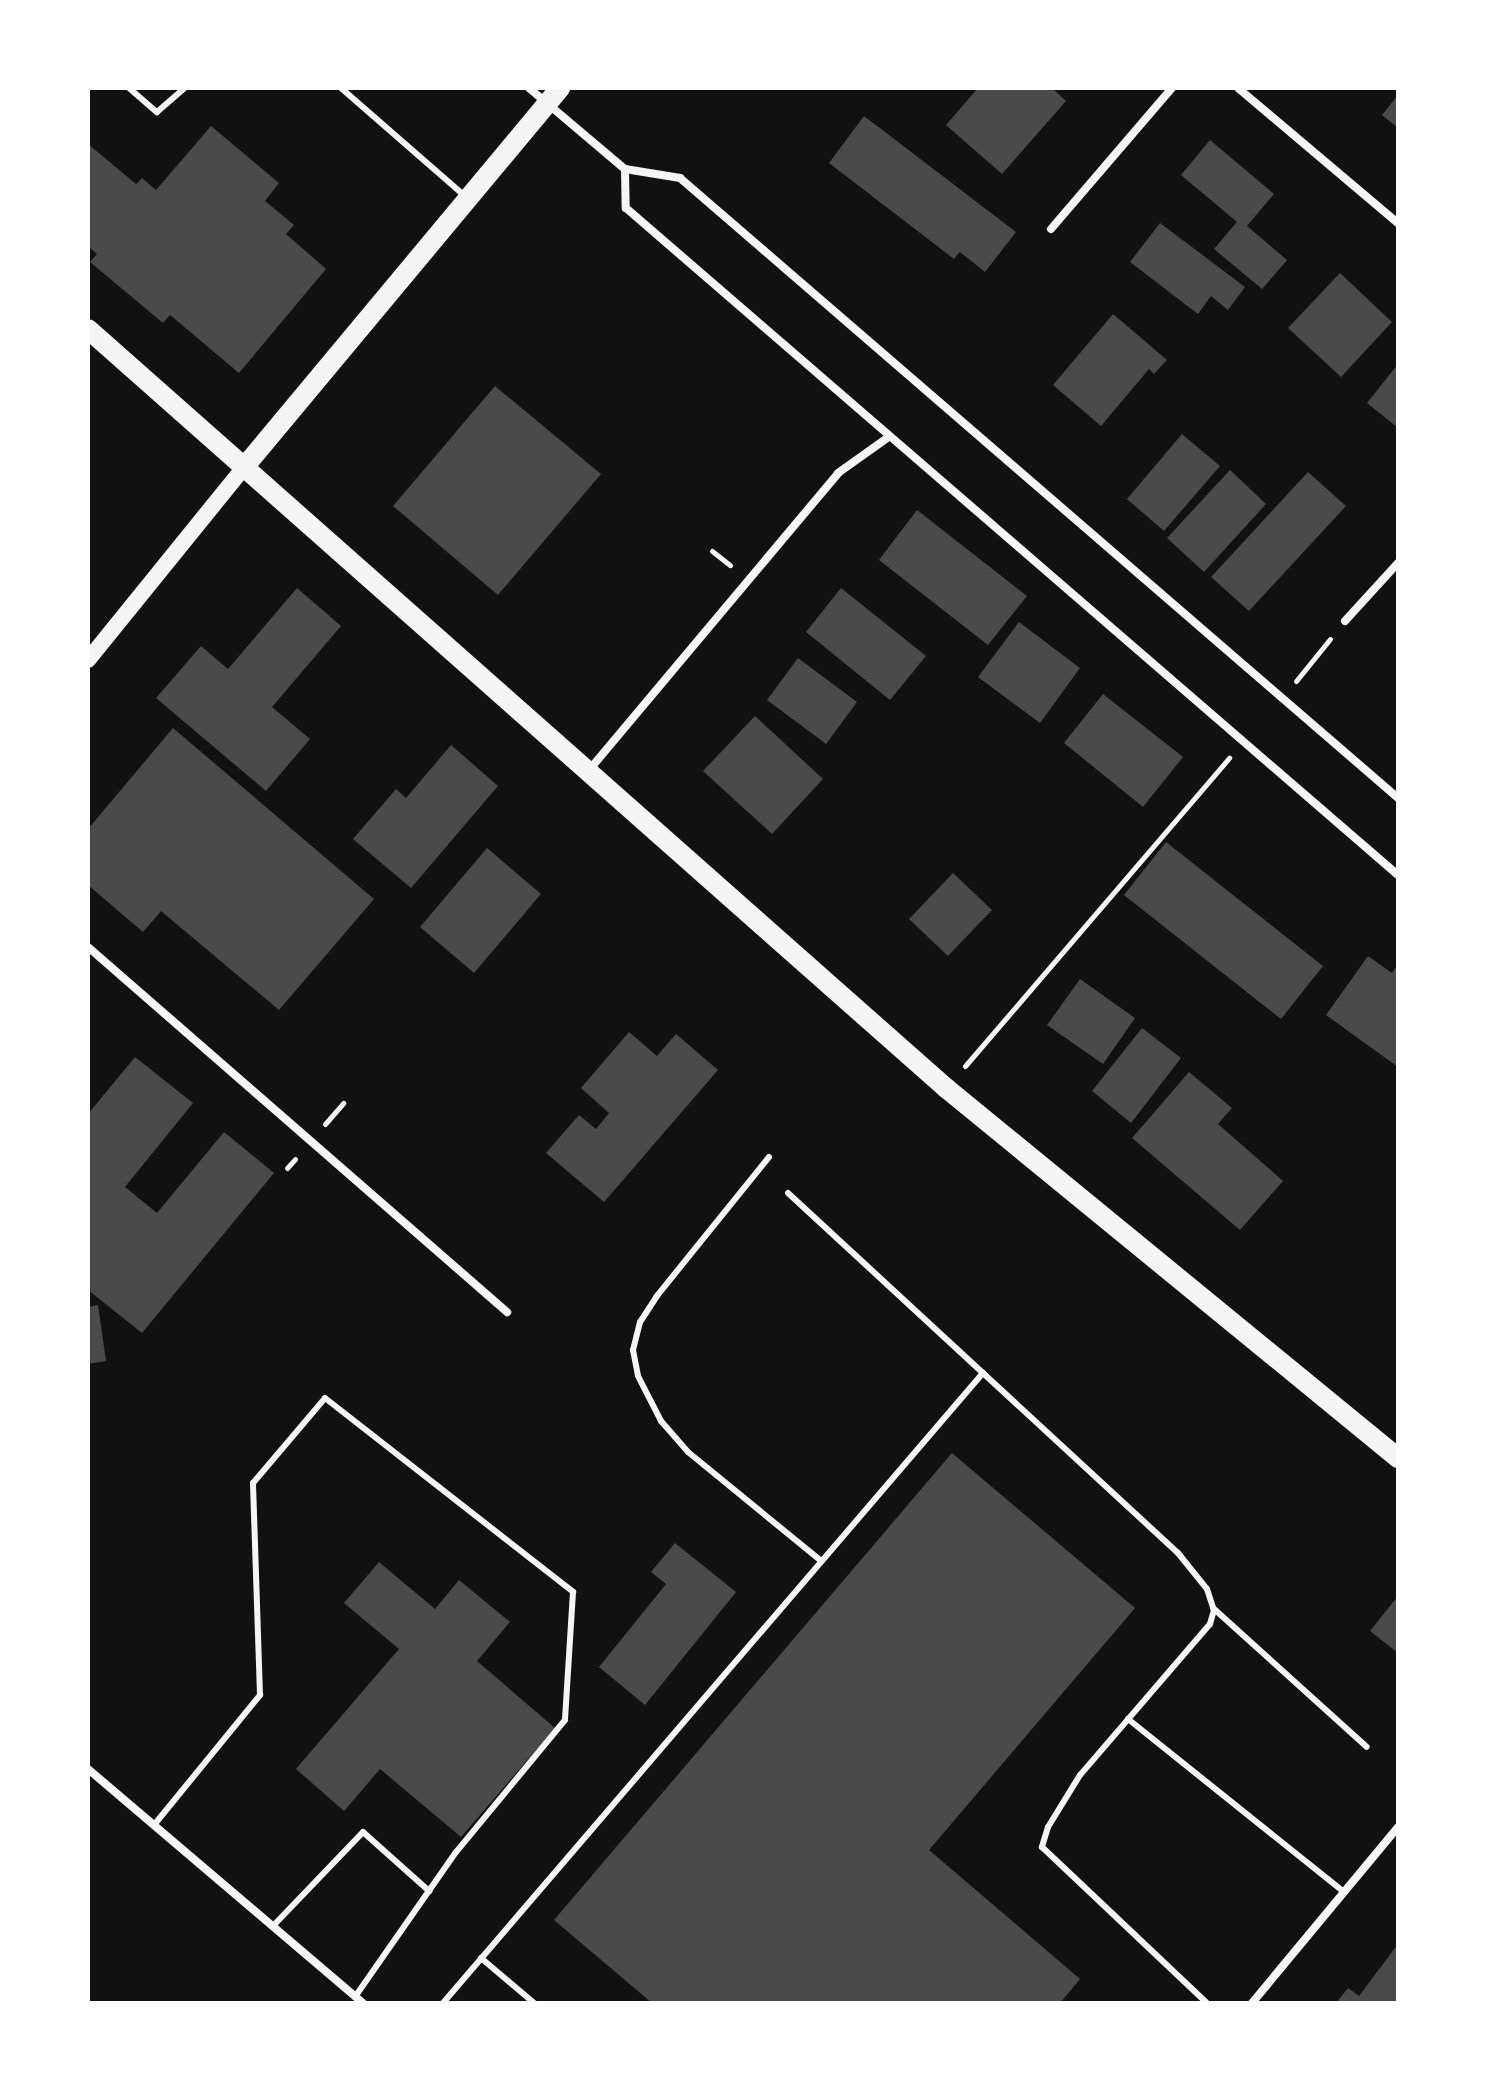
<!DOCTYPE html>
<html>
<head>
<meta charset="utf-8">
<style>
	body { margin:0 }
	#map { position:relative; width:1486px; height:2091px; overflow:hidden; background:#111; font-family:"Sofia Sans Condensed",sans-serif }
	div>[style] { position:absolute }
	.building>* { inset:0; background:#4a4a4a }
	.path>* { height:5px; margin:-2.5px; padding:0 2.5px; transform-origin:2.5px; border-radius:2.5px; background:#f5f5f5 }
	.service>* { height:6px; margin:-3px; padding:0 3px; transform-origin:3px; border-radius:3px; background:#f5f5f5 }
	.minor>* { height:8px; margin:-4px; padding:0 4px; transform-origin:4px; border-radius:4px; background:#f5f5f5 }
	.secondary>* { height:16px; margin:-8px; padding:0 8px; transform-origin:8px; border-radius:8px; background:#f5f5f5 }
	.primary>* { height:20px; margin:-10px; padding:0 10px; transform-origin:10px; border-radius:10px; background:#f5f5f5 }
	span { translate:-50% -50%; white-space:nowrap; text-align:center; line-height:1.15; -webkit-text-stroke:8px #fff; paint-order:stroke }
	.frame { position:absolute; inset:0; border:90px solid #fff; pointer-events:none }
</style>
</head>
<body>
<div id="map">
	<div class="building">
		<i style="clip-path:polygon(978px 88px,1052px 88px,1066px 101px,1002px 174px,946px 125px)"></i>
		<i style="clip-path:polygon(1398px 95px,1398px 128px,1382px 115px)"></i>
		<i style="clip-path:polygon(864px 116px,1016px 232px,985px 272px,960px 252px,954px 259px,829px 163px)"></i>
		<i style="clip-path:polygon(211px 126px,279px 183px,265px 201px,294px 225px,286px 234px,326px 269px,239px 373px,170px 315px,163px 323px,90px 262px,97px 254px,88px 246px,88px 144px,136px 184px,142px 178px,156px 190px)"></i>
		<i style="clip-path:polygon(1210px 140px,1274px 194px,1247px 226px,1287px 260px,1262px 289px,1214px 249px,1237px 222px,1181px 175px)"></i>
		<i style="clip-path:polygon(1160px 223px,1245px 287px,1228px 310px,1211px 296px,1198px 314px,1130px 262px)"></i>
		<i style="clip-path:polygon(1340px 273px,1392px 322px,1341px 377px,1288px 328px)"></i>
		<i style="clip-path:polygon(1113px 314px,1167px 360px,1154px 374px,1149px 369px,1101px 426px,1053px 385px)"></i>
		<i style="clip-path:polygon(1398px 364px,1398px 428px,1367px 403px)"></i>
		<i style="clip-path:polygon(495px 386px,601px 474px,498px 595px,393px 506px)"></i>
		<i style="clip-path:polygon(1182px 434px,1220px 466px,1164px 531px,1127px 499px)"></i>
		<i style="clip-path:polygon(1230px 470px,1266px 504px,1204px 572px,1167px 538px)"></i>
		<i style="clip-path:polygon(1308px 472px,1346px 506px,1249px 611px,1211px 577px)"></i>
		<i style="clip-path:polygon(917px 510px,1027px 596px,988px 645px,879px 560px)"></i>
		<i style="clip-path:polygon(297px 588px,341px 626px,272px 707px,310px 739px,266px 791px,156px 698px,201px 646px,228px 669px)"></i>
		<i style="clip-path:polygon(841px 588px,926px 656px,890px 700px,806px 632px)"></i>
		<i style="clip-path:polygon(1019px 622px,1080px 668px,1040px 723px,978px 677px)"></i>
		<i style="clip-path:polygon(798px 658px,857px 702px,826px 744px,767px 700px)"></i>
		<i style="clip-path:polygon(1103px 694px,1183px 757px,1143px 807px,1064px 743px)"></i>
		<i style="clip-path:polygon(755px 716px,823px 779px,772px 834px,703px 771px)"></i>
		<i style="clip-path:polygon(173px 728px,374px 899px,279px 1010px,161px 911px,143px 932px,88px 885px,88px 829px)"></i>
		<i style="clip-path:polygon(451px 745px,498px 786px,411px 888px,353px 839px,396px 789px,406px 798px)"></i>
		<i style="clip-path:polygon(1166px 842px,1323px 966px,1281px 1019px,1124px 895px)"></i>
		<i style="clip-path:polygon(487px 848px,541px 894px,474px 973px,420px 927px)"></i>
		<i style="clip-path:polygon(953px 873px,992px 910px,948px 956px,909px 919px)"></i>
		<i style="clip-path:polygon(1368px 956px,1392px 973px,1398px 964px,1398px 1067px,1326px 1015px)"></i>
		<i style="clip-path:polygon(1080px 979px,1135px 1018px,1103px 1064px,1047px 1025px)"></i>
		<i style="clip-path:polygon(1142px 1028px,1181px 1058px,1131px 1123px,1092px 1091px)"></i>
		<i style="clip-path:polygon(629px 1032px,657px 1056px,676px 1034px,718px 1070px,604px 1202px,546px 1153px,579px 1115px,596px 1129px,609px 1113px,581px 1088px)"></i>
		<i style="clip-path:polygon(135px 1057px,193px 1103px,125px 1187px,157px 1213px,224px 1132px,274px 1173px,142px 1333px,88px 1290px,88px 1114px)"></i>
		<i style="clip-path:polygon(1189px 1072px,1232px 1108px,1218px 1124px,1283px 1181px,1240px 1230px,1132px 1138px)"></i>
		<i style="clip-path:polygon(98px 1305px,106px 1361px,88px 1364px,88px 1307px)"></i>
		<i style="clip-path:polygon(952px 1453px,1135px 1608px,929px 1850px,1080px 1979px,1060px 2003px,652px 2003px,554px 1920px)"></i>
		<i style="clip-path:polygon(675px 1543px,736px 1592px,645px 1705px,599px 1667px,666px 1584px,651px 1572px)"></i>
		<i style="clip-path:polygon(379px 1562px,435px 1609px,459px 1580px,510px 1622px,477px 1661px,555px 1728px,461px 1837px,380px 1769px,344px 1811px,296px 1769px,399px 1649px,344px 1603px)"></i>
		<i style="clip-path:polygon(1398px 1596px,1398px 1653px,1370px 1631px)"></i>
		<i style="clip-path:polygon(1398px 1944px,1398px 2003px,1336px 2003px,1348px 1988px,1359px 1996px)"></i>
	</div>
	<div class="path">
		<i style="left:712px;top:551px;width:23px;rotate:38deg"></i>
		<i style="left:1296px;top:681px;width:54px;rotate:-51deg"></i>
		<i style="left:965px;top:1066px;width:406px;rotate:-49.4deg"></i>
		<i style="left:325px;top:1124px;width:28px;rotate:-49deg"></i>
		<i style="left:287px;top:1168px;width:12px;rotate:-48deg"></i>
	</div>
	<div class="service">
		<i style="left:129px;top:88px;width:37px;rotate:41deg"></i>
		<i style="left:157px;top:112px;width:37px;rotate:-41deg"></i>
		<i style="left:341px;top:88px;width:164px;rotate:41.1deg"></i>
		<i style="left:769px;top:1157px;width:179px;rotate:128.9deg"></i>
		<i style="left:657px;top:1296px;width:31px;rotate:123deg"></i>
		<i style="left:640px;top:1322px;width:29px;rotate:104deg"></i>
		<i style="left:633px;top:1350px;width:26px;rotate:79deg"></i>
		<i style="left:638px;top:1376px;width:51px;rotate:62.9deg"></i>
		<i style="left:661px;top:1421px;width:41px;rotate:48.9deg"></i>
		<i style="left:688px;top:1452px;width:172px;rotate:39.3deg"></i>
		<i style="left:788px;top:1193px;width:531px;rotate:42.71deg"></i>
		<i style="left:1178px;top:1553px;width:46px;rotate:51.1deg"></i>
		<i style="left:1207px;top:1589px;width:22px;rotate:72deg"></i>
		<i style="left:1214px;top:1610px;width:15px;rotate:106deg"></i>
		<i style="left:1210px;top:1624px;width:199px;rotate:130.7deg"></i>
		<i style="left:1080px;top:1775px;width:61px;rotate:121.6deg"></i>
		<i style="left:1048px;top:1827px;width:21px;rotate:107deg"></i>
		<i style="left:1042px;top:1847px;width:227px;rotate:43.4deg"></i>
		<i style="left:1213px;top:1608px;width:207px;rotate:42.1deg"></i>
		<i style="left:1128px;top:1719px;width:277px;rotate:38.7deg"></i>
		<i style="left:154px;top:1825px;width:168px;rotate:-50.8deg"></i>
		<i style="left:260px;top:1695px;width:212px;rotate:-91.9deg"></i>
		<i style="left:253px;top:1483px;width:111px;rotate:-49.7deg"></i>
		<i style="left:325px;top:1398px;width:315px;rotate:38deg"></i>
		<i style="left:573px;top:1592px;width:128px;rotate:93.6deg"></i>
		<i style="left:565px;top:1720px;width:171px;rotate:129.5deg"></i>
		<i style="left:456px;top:1852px;width:177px;rotate:124.9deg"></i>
		<i style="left:273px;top:1926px;width:130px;rotate:-46.2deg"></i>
		<i style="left:363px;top:1832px;width:89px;rotate:41.8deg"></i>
		<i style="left:481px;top:1958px;width:70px;rotate:40.3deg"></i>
		<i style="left:443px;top:2003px;width:830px;rotate:-49.4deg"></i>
	</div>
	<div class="minor">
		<i style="left:529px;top:88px;width:126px;rotate:40.2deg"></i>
		<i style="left:625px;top:169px;width:56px;rotate:9.3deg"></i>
		<i style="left:680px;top:178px;width:949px;rotate:40.81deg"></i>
		<i style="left:1238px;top:88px;width:209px;rotate:40.2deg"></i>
		<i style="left:625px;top:169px;width:39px;rotate:89deg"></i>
		<i style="left:626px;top:208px;width:1020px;rotate:40.83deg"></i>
		<i style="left:1051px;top:229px;width:186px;rotate:-49.4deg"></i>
		<i style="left:1345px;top:621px;width:79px;rotate:-47.6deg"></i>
		<i style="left:590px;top:769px;width:386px;rotate:-50deg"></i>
		<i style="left:838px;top:473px;width:60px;rotate:-35.5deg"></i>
		<i style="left:88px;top:947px;width:556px;rotate:41.06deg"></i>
		<i style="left:88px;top:1769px;width:361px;rotate:40.4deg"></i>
		<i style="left:1252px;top:2003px;width:229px;rotate:-50.3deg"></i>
	</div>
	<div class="secondary">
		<i style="left:88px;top:660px;width:251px;rotate:-51deg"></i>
	</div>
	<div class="primary">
		<i style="left:88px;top:329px;width:1146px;rotate:41.5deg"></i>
		<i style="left:946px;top:1088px;width:584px;rotate:39.3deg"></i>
		<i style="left:246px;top:465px;width:491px;rotate:-50.2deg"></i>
	</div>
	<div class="frame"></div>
</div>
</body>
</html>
